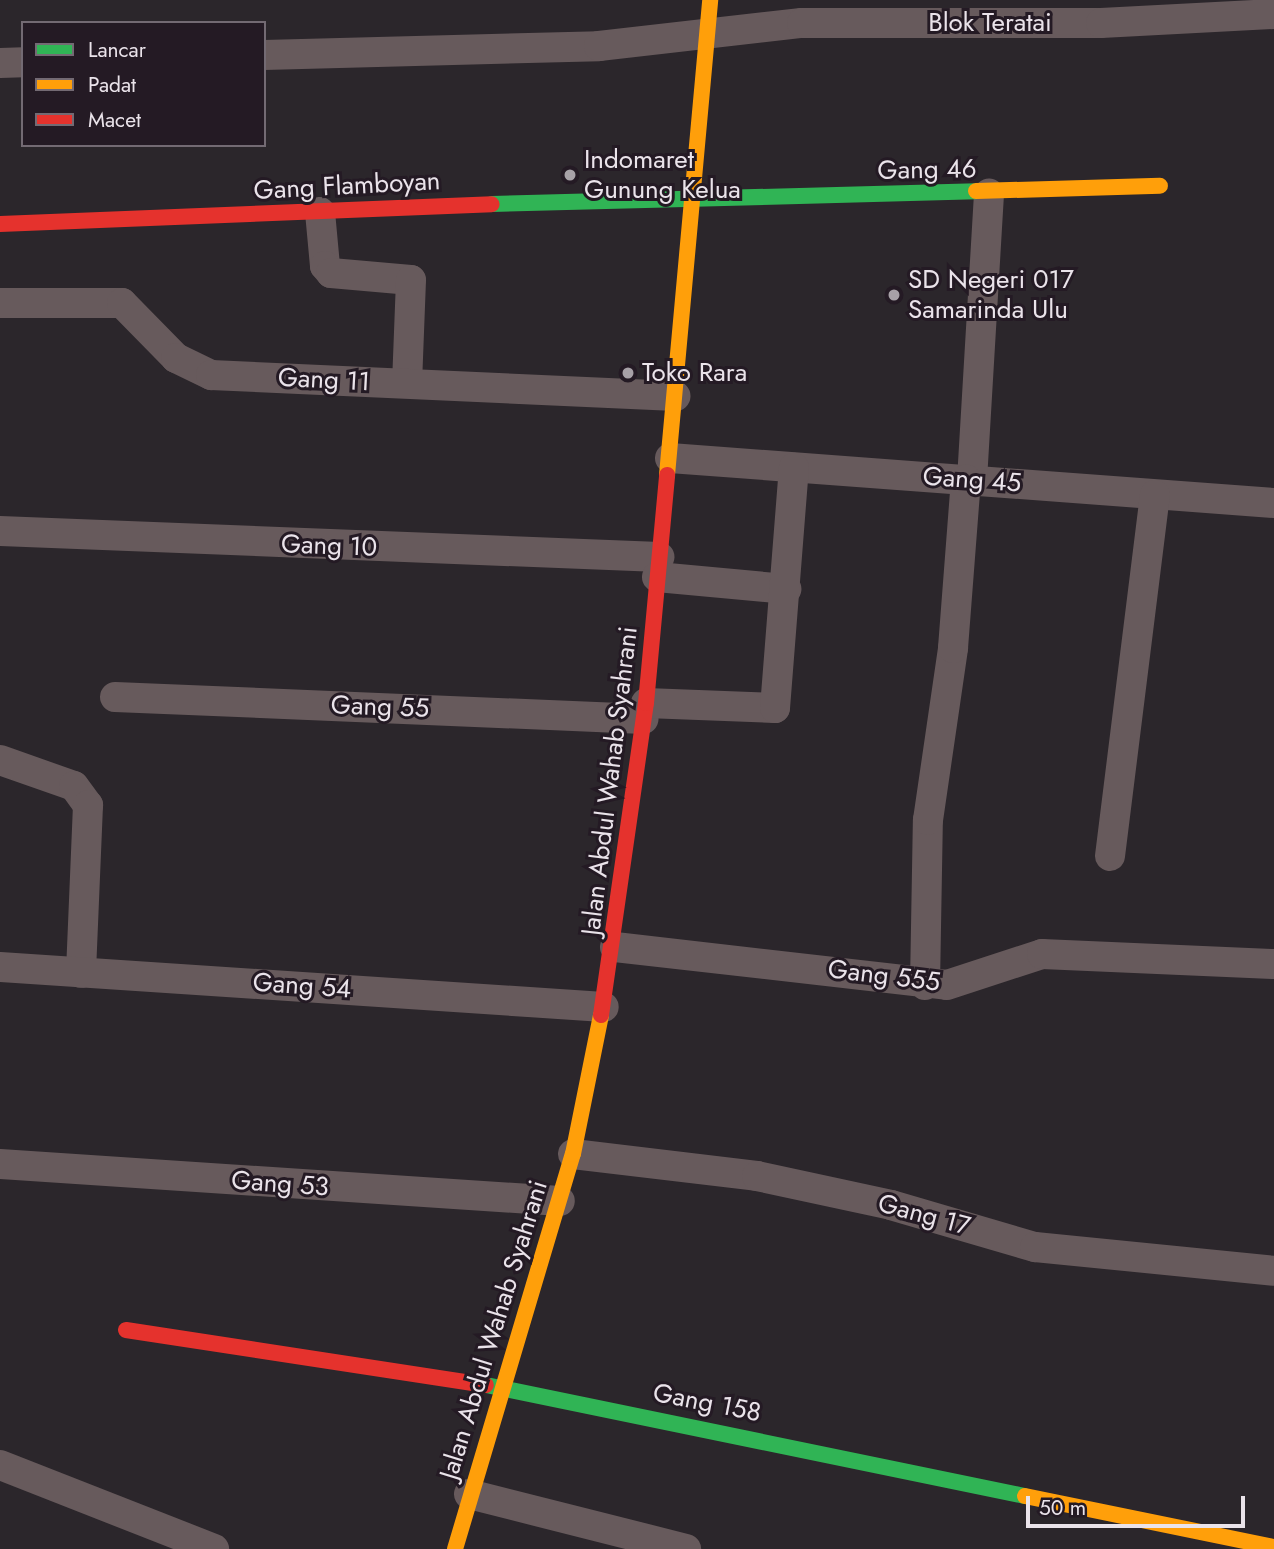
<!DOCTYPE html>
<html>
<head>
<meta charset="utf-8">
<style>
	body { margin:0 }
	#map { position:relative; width:1274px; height:1549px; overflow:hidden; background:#2b262b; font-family:Jost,sans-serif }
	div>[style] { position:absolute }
	.street>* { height:30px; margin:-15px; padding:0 15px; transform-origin:15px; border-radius:15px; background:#675a5c }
	.fast>* { height:16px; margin:-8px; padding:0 8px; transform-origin:8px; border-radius:8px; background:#30b455 }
	.slow>* { height:16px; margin:-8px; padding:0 8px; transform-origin:8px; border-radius:8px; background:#ff9f0a }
	.jam>* { height:16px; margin:-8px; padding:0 8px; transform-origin:8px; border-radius:8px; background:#e5322d }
	.dots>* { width:19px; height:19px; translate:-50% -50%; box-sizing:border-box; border:4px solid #241a24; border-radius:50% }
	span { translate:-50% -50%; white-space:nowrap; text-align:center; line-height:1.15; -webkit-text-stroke:6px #241a24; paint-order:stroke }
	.street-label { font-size:26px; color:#eae3ea }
	.poi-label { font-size:26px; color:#eae3ea }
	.left { translate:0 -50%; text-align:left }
	.legend { position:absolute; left:21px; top:21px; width:245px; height:126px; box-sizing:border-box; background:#241a24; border:2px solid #736a73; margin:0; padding:9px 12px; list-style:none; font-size:21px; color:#eae3ea }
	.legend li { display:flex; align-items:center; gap:14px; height:35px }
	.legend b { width:35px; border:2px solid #736a73 }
	.scale { position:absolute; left:1026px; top:1496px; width:219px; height:32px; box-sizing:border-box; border:4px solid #eae3ea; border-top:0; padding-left:9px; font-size:21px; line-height:24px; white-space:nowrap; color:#eae3ea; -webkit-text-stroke:5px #241a24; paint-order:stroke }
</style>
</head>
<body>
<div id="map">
	<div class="street">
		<i style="left:264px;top:55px;width:335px;rotate:-1.5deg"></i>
		<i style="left:599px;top:46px;width:204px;rotate:-6.5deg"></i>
		<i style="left:802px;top:23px;width:299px"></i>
		<i style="left:1101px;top:23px;width:173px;rotate:-3deg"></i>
		<i style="left:0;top:63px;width:23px;rotate:-2deg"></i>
		<i style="left:320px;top:212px;width:54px;rotate:84.7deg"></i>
		<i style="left:325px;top:266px;width:9px;rotate:49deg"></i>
		<i style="left:331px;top:273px;width:80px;rotate:5deg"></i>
		<i style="left:411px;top:280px;width:103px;rotate:92.2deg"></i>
		<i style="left:0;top:303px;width:122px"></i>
		<i style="left:122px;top:303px;width:77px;rotate:45.5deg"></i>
		<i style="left:176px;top:358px;width:39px;rotate:26deg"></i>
		<i style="left:211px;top:375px;width:465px;rotate:2.6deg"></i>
		<i style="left:670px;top:458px;width:606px;rotate:4.26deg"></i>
		<i style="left:972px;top:480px;width:287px;rotate:-86.6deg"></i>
		<i style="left:0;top:531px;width:660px;rotate:2.26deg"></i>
		<i style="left:657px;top:577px;width:130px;rotate:5.3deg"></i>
		<i style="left:115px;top:697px;width:529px;rotate:2.38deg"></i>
		<i style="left:646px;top:703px;width:129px;rotate:2.2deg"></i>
		<i style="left:775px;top:708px;width:241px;rotate:-85.5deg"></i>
		<i style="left:0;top:760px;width:78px;rotate:19.4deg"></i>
		<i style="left:74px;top:786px;width:24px;rotate:54deg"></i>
		<i style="left:88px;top:805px;width:168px;rotate:92.4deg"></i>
		<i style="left:1110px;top:856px;width:364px;rotate:-82.9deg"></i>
		<i style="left:615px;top:947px;width:334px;rotate:6.5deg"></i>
		<i style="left:947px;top:985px;width:100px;rotate:-18.1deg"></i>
		<i style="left:1042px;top:954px;width:232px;rotate:2.5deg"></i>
		<i style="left:0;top:967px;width:605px;rotate:3.79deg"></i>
		<i style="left:925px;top:985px;width:165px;rotate:-89deg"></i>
		<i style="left:928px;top:820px;width:174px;rotate:-81.7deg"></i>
		<i style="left:953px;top:648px;width:169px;rotate:-85.6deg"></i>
		<i style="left:573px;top:1154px;width:185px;rotate:6.8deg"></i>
		<i style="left:757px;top:1176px;width:137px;rotate:12.2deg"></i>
		<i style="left:891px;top:1205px;width:150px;rotate:16.3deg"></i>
		<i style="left:1035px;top:1247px;width:240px;rotate:5.7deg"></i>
		<i style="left:0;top:1164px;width:561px;rotate:3.78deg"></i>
		<i style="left:0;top:1465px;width:230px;rotate:21.4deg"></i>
		<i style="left:469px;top:1494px;width:224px;rotate:14.2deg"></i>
	</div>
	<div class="fast">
		<i style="left:492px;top:204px;width:484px;rotate:-1.5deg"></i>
		<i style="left:486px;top:1385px;width:550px;rotate:11.64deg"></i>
	</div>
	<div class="slow">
		<i style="left:976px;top:191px;width:184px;rotate:-1.6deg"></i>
		<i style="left:667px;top:475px;width:477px;rotate:-84.8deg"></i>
		<i style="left:1025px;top:1496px;width:254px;rotate:11.6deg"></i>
		<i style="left:455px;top:1549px;width:412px;rotate:-73.4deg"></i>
		<i style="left:573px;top:1154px;width:142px;rotate:-78.6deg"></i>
	</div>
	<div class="jam">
		<i style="left:0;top:224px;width:492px;rotate:-2.3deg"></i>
		<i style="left:601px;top:1015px;width:315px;rotate:-81.8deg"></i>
		<i style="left:646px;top:703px;width:229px;rotate:-84.7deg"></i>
		<i style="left:126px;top:1330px;width:364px;rotate:8.7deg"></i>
	</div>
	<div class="dots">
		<i style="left:570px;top:175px;background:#a7a1a7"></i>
		<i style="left:894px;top:295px;background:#a7a1a7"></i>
		<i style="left:628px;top:373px;background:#a7a1a7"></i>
	</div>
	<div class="street-label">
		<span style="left:990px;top:23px">Blok Teratai</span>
		<span style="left:927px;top:170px;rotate:-1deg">Gang 46</span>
		<span style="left:347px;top:186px;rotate:-3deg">Gang Flamboyan</span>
		<span style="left:324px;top:380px;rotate:3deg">Gang 11</span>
		<span style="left:972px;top:480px;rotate:4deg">Gang 45</span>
		<span style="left:329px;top:546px;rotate:2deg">Gang 10</span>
		<span style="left:380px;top:707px;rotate:2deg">Gang 55</span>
		<span style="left:610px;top:781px;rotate:-83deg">Jalan Abdul Wahab Syahrani</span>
		<span style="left:884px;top:976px;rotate:7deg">Gang 555</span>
		<span style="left:302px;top:986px;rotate:4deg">Gang 54</span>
		<span style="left:280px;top:1184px;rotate:4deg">Gang 53</span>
		<span style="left:924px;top:1215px;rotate:15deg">Gang 17</span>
		<span style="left:494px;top:1330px;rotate:-73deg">Jalan Abdul Wahab Syahrani</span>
		<span style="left:707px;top:1403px;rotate:11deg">Gang 158</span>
	</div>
	<div class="poi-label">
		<span class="left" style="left:584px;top:175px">Indomaret<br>Gunung Kelua</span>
		<span class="left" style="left:908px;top:295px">SD Negeri 017<br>Samarinda Ulu</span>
		<span class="left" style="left:642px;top:373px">Toko Rara</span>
	</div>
	<ul class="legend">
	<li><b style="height:9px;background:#30b455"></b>Lancar</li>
	<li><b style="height:9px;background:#ff9f0a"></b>Padat</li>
	<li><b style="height:9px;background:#e5322d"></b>Macet</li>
	</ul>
	<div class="scale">50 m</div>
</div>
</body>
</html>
